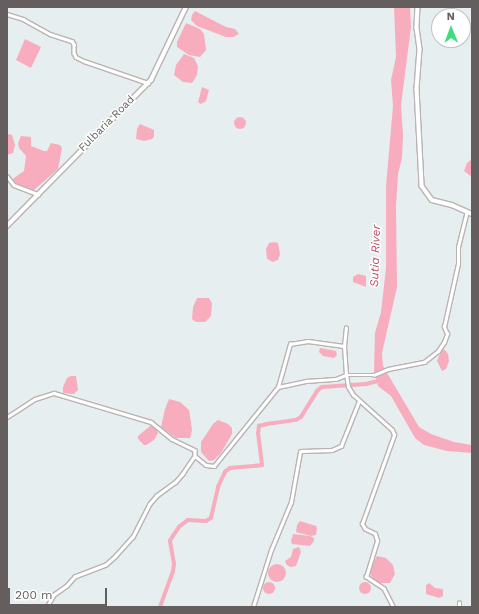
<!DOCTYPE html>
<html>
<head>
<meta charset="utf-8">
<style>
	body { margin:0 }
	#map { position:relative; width:479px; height:614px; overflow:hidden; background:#e6eeef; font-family:"Work Sans",sans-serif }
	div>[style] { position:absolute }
	.water>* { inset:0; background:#f8adbf }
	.round { border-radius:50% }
	.canal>* { height:3.5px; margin:-1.75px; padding:0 1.75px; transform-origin:1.75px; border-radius:1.75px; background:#f8adbf }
	.roads { filter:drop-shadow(1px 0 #bab3b4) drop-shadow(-1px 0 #bab3b4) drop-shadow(0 1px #bab3b4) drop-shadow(0 -1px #bab3b4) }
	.minor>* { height:2.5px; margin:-1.25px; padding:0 1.25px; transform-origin:1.25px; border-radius:1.25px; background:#fff }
	.tertiary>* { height:3.5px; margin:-1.75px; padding:0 1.75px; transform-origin:1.75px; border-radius:1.75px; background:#fff }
	.secondary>* { height:3.5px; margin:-1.75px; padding:0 1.75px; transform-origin:1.75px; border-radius:1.75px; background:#fff }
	span { translate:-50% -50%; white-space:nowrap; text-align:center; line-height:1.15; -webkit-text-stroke:3px #fff; paint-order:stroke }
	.street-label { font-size:11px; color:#655e5f }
	.water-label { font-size:12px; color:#ba5163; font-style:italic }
	.frame { position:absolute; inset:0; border:8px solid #655e5f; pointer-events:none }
	.north { position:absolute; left:431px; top:8px; width:40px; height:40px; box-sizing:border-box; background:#fff; border:1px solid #c1bfbf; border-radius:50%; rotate:359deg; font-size:11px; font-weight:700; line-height:16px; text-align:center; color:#655e5f }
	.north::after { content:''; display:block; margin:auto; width:14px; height:18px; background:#40db7d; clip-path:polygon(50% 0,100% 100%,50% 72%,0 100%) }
	.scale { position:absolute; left:8px; top:588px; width:99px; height:18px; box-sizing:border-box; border:2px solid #655e5f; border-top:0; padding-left:5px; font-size:12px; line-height:14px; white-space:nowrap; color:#655e5f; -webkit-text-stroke:3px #fff; paint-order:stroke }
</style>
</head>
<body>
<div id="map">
	<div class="water">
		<i style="clip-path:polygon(394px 7px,410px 7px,411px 27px,401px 105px,403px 135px,402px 158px,398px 174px,396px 206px,397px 287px,382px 353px,383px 366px,419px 427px,431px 434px,454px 442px,472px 445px,472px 453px,447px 451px,424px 445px,415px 438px,391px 396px,378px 386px,374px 371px,375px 333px,381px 312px,386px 268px,386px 186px,393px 106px,391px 80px,396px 57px)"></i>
		<i style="clip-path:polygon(195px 11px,226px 27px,235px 29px,239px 34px,233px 37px,226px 37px,197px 26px,191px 20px,192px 15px)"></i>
		<i style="clip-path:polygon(186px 23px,200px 29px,204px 34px,206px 50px,200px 57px,189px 55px,177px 47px,177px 42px)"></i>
		<i style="clip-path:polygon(25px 39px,41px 47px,31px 68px,16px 60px)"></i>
		<i style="clip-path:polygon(184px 54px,194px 58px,198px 66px,197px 75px,192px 83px,183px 82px,174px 75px,176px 65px)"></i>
		<i style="clip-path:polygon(202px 87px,209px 90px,206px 101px,201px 104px,198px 102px)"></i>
		<i class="round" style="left:234px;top:117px;width:12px;height:12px"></i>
		<i style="clip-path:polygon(140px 124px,154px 130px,154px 137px,152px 139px,144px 141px,136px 139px,137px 129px)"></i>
		<i style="clip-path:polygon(8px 134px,12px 135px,15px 145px,13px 153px,7px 155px)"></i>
		<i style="clip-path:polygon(21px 136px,31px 137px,31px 146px,44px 151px,47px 151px,51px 143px,60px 145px,62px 148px,58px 169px,34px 190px,16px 185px,12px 181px,14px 178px,24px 171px,26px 156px,19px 148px,18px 143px)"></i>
		<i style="clip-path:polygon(472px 159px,472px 177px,464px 171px,467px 163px)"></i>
		<i style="clip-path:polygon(274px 242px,278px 243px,280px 254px,278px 260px,273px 262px,267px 259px,266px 249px,269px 243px)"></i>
		<i style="clip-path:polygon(358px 274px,366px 276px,366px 287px,353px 282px,353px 277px)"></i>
		<i style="clip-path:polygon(197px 298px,209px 298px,212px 303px,211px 316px,205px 322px,196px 322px,192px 319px,193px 307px)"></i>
		<i style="clip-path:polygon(320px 348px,336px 351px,337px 355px,334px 358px,323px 356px,319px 352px)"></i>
		<i style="clip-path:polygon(442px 349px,445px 350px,448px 354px,449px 361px,446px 369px,442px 371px,437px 361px)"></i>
		<i style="clip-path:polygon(71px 376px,76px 376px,78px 390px,74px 394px,63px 393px,63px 387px,67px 378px)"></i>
		<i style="clip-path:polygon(169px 399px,180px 402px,189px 410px,192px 430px,190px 438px,176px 438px,161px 427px,165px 409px)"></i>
		<i style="clip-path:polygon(218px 420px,228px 424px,232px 428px,232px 434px,221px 453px,214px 460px,209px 461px,201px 452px,201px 442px,213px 424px)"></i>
		<i style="clip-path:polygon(150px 426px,154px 426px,158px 433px,154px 440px,146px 445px,144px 445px,138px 439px,138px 436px)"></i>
		<i style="clip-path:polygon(300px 521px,316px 526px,317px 528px,316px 535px,311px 536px,296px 532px,297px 525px)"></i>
		<i style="clip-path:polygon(293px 534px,310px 536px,314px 538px,314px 541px,310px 546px,292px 544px,291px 541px)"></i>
		<i style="clip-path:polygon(299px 547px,301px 552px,296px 566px,290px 567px,286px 564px,285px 561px,291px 557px,293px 549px)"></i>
		<i style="clip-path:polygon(377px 556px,386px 558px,393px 565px,395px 574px,390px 583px,379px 583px,374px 580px,370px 574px,371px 567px)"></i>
		<i class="round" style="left:268px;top:564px;width:18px;height:18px"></i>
		<i class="round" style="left:263px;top:582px;width:12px;height:12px"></i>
		<i class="round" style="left:359px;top:582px;width:12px;height:12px"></i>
		<i style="clip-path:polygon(429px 583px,435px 588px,443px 589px,443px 596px,439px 598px,426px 594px,426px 585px)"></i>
	</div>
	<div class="canal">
		<i style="left:160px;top:607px;width:37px;rotate:-70deg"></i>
		<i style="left:173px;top:572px;width:8px;rotate:-83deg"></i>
		<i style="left:174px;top:564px;width:23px;rotate:-100deg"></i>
		<i style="left:170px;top:541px;width:6px;rotate:-59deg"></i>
		<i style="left:173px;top:536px;width:11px;rotate:-56deg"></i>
		<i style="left:179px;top:527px;width:11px;rotate:-38deg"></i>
		<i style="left:188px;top:520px;width:18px;rotate:3deg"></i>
		<i style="left:206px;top:521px;width:6px;rotate:-31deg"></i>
		<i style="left:211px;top:518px;width:32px;rotate:-77deg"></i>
		<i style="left:218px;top:487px;width:17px;rotate:-65deg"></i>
		<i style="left:225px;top:472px;width:6px;rotate:-39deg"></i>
		<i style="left:230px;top:468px;width:32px;rotate:-5deg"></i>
		<i style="left:262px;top:465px;width:31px;rotate:-97deg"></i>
		<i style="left:258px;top:434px;width:8px;rotate:-83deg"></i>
		<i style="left:259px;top:426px;width:8px;rotate:-14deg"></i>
		<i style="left:267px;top:424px;width:29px;rotate:-8deg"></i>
		<i style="left:296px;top:420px;width:6px;rotate:-31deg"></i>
		<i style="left:301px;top:417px;width:31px;rotate:-58deg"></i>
		<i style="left:317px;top:391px;width:6px;rotate:-39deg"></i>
		<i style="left:322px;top:387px;width:44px;rotate:-3.9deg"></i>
		<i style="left:366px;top:384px;width:12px;rotate:-14deg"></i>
	</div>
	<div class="roads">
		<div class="minor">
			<i style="left:7px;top:14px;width:17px;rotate:17deg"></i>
			<i style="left:23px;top:19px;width:31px;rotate:29deg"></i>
			<i style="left:50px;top:34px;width:23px;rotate:18deg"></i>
			<i style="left:72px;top:41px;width:4px;rotate:56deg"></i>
			<i style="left:74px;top:44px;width:9px;rotate:90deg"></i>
			<i style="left:74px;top:53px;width:4px;rotate:63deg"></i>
			<i style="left:76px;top:57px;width:9px;rotate:27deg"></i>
			<i style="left:84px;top:61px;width:68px;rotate:19deg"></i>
			<i style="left:7px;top:176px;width:11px;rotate:52deg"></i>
			<i style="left:14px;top:185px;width:26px;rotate:21deg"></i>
			<i style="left:278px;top:387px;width:29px;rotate:-12deg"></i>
			<i style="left:306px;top:381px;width:30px;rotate:-4deg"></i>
			<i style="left:336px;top:379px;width:11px;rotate:-22deg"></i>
			<i style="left:346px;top:375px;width:29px;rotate:-94deg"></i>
			<i style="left:344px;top:346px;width:18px;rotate:-84deg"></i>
			<i style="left:7px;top:417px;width:33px;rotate:-33deg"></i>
			<i style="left:35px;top:399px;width:20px;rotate:-18deg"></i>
			<i style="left:54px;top:393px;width:101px;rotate:16.6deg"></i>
			<i style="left:151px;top:422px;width:27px;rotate:39deg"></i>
			<i style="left:172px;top:439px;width:25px;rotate:26deg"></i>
			<i style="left:195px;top:450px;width:6px;rotate:90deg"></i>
			<i style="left:195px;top:456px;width:22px;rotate:124deg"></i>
			<i style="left:183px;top:474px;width:11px;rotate:131deg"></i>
			<i style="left:176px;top:482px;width:24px;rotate:144deg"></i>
			<i style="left:157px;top:496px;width:11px;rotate:131deg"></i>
			<i style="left:150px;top:504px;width:37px;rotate:117deg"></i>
			<i style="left:133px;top:537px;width:25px;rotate:132deg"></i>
			<i style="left:116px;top:556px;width:13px;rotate:138deg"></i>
			<i style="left:106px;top:565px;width:33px;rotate:159deg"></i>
			<i style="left:75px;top:577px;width:12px;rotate:132deg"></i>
			<i style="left:67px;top:586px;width:16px;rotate:145deg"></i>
			<i style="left:54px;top:595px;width:14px;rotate:120deg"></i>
			<i style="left:195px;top:456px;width:14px;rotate:39deg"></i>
			<i style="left:206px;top:465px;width:8px;rotate:7deg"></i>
			<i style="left:214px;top:466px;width:102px;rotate:-51deg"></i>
			<i style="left:278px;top:387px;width:45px;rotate:-74.4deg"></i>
			<i style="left:290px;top:344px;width:18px;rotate:-9deg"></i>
			<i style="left:308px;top:341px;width:36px;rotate:8deg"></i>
			<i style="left:253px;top:607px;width:60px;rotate:-72.5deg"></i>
			<i style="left:271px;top:550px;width:52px;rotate:-67.4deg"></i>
			<i style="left:291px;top:502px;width:51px;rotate:-79.8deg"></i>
			<i style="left:300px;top:452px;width:2px;rotate:-27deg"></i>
			<i style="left:302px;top:451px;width:30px;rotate:-2deg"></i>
			<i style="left:332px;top:450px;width:10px;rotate:-24deg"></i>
			<i style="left:341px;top:446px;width:48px;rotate:-68.2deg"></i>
			<i style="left:393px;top:607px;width:20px;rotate:-117deg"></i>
			<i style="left:384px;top:589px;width:22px;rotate:-146deg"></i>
			<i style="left:366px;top:577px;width:38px;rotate:-73deg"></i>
			<i style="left:377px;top:541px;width:7px;rotate:-106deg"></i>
			<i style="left:375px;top:534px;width:11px;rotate:-153deg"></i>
			<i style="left:365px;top:529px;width:6px;rotate:-121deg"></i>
			<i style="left:362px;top:524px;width:95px;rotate:-70.2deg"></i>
			<i style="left:394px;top:435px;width:5px;rotate:-112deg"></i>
			<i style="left:392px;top:430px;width:52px;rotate:-138.1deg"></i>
			<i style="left:353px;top:395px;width:9px;rotate:-122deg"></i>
			<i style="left:348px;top:387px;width:12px;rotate:-99deg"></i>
			<i style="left:346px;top:375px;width:28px"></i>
			<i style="left:374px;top:375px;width:15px;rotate:-23deg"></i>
			<i style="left:388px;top:369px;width:37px;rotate:-11deg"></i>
			<i style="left:424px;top:362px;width:18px;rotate:-38deg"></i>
			<i style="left:438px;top:351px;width:11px;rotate:-56deg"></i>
			<i style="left:444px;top:342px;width:9px;rotate:-69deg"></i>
			<i style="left:447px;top:334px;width:8px;rotate:-113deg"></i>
			<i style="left:444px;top:327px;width:65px;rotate:-77.5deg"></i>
			<i style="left:458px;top:264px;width:17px;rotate:-90deg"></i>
			<i style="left:458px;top:247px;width:36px;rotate:-76deg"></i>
			<i style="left:459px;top:607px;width:4px;rotate:-90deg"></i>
		</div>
		<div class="tertiary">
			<i style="left:418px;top:7px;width:21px;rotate:93deg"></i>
			<i style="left:417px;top:28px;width:21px;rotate:82deg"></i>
			<i style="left:420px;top:49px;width:40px;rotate:94.3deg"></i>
			<i style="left:417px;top:89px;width:97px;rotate:87deg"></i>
			<i style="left:422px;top:186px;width:17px;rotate:54deg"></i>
			<i style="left:432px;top:200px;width:21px;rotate:14deg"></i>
			<i style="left:452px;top:205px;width:22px;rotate:24deg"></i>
		</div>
		<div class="secondary">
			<i style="left:7px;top:226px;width:205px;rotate:-45.4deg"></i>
			<i style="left:151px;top:80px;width:81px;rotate:-64.4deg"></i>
		</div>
	</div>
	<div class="street-label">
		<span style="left:107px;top:124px;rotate:-45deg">Fulbaria Road</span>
	</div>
	<div class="water-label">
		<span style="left:376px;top:256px;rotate:-88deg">Sutia River</span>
	</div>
	<div class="frame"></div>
	<div class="north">N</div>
	<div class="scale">200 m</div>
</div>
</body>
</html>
